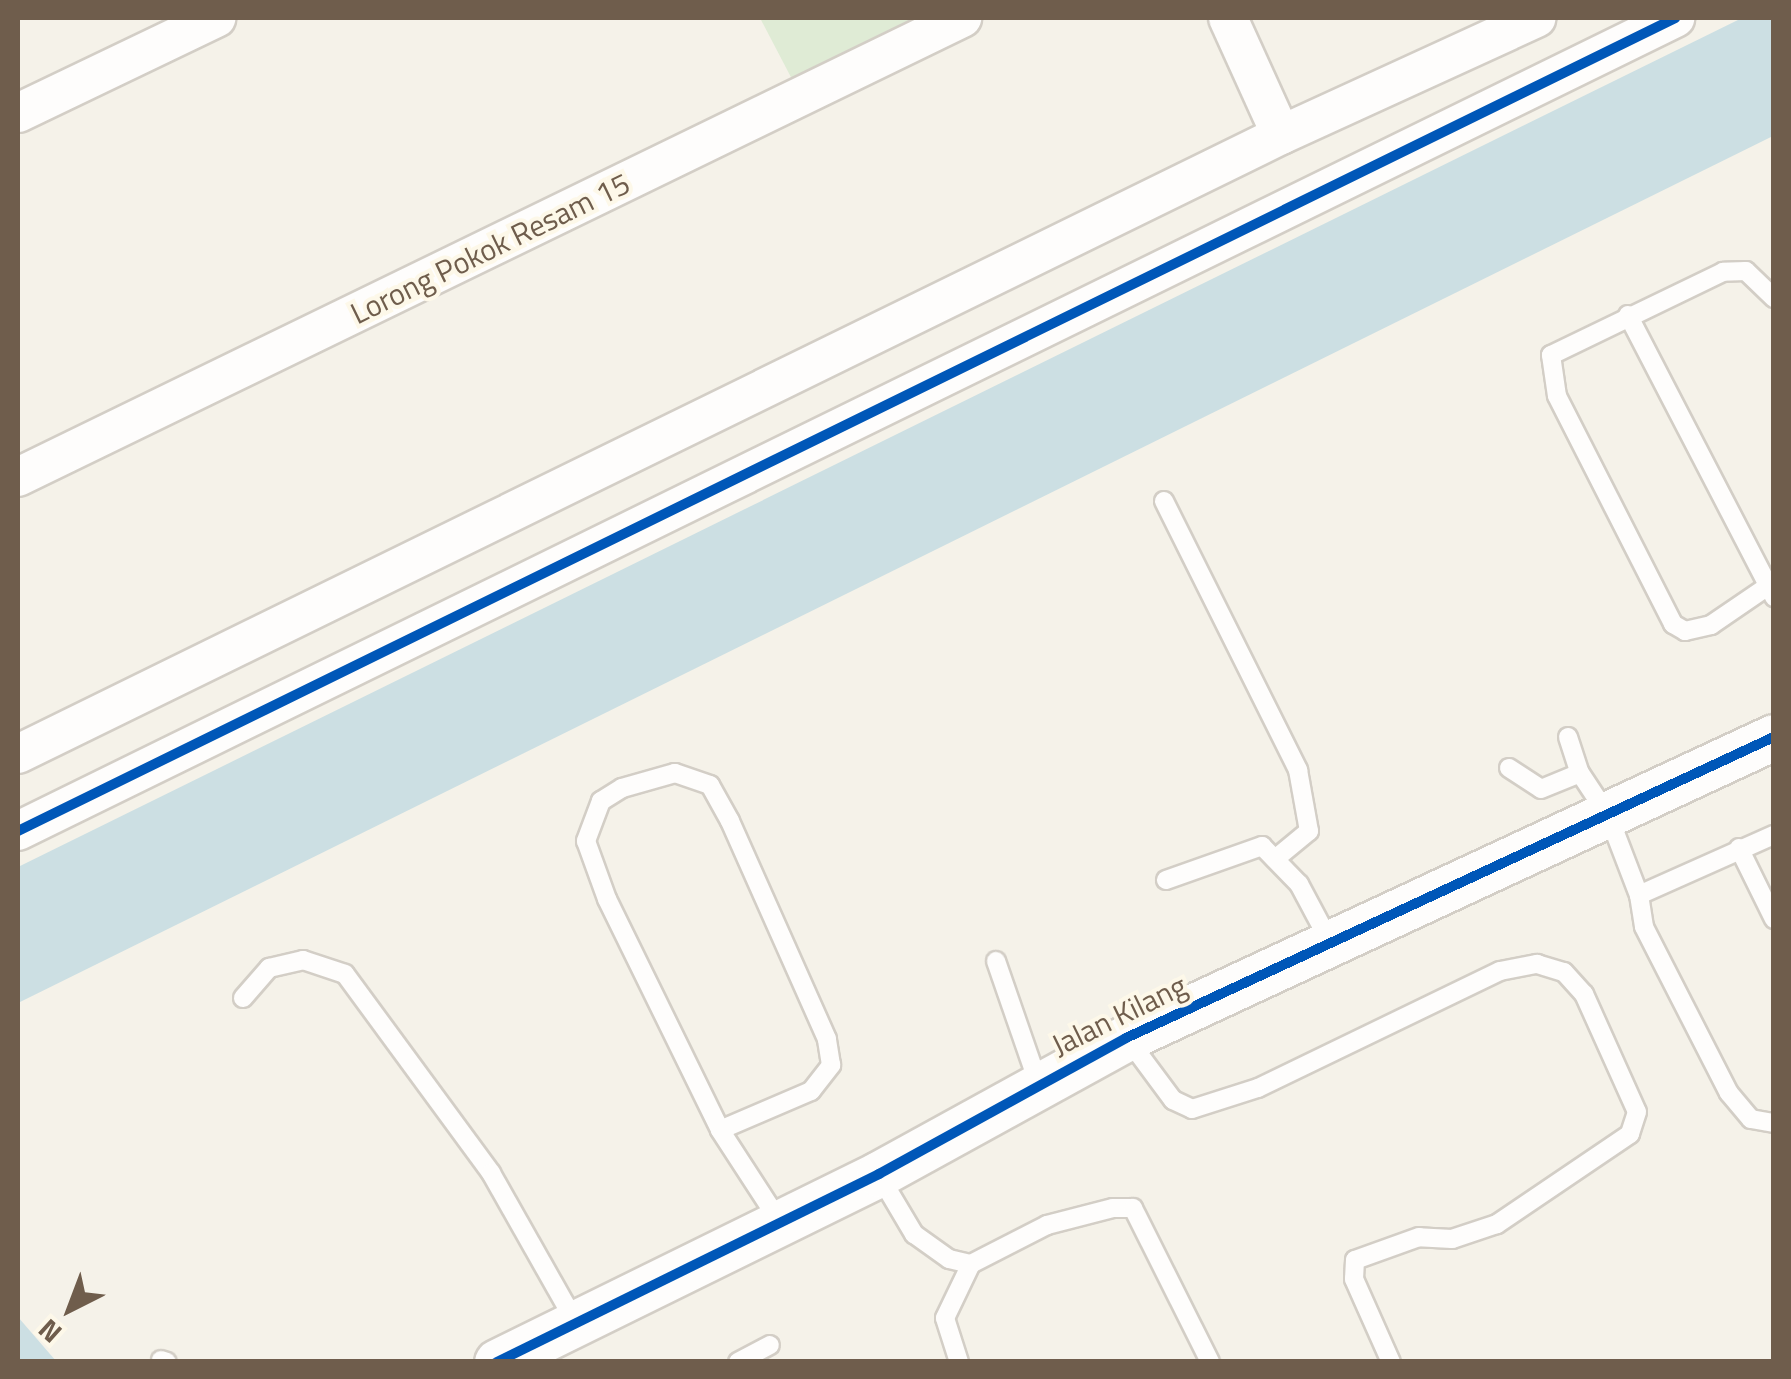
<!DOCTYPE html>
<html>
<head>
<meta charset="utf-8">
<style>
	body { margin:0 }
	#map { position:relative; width:1791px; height:1379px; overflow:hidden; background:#f5f2e9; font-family:"Titillium Web",sans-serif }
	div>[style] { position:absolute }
	.green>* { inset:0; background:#dfebd5 }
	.water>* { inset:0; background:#ccdfe3 }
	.roads { filter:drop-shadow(2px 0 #d3cec6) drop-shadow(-2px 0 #d3cec6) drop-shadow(0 2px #d3cec6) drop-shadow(0 -2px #d3cec6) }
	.service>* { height:18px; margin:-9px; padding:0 9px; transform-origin:9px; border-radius:9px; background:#fefdfc }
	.minor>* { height:38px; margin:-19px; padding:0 19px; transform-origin:19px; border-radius:19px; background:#fefdfc }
	.tertiary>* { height:45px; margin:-22.5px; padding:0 22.5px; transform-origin:22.5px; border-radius:22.5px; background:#fefdfc }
	.cycleway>* { height:10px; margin:-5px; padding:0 5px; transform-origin:5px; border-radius:5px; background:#0057b8 }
	span { translate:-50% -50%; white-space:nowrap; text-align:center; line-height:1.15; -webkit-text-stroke:8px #fdf8e9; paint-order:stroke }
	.street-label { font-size:30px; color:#6f5d4c }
	.frame { position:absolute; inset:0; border:20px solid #6f5d4c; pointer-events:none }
	.north { position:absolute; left:20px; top:1259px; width:100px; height:100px; -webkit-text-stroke:8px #fdf8e9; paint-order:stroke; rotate:222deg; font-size:28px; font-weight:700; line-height:40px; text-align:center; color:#6f5d4c }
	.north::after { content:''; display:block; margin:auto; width:35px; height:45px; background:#6f5d4c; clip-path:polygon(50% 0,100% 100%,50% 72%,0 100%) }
</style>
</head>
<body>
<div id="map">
	<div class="green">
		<i style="clip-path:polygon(760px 18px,928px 18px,794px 83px)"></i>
	</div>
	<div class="water">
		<i style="clip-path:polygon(1742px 18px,1773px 18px,1773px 136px,18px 1003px,18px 867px)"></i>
		<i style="clip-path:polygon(18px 1317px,56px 1361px,18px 1361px)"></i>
	</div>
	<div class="roads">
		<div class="service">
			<i style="left:1774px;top:298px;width:39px;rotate:-136deg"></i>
			<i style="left:1746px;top:271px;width:23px;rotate:178deg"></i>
			<i style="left:1723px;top:272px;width:191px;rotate:154.2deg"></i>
			<i style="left:1551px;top:355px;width:41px;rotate:81.7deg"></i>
			<i style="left:1557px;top:396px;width:256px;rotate:63deg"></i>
			<i style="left:1673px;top:624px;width:14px;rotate:30deg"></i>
			<i style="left:1685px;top:631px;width:27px;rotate:-13deg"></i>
			<i style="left:1711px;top:625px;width:76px;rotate:-34.3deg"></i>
			<i style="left:1628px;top:315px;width:318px;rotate:62.6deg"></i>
			<i style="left:1164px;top:501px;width:301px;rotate:63.5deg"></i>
			<i style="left:1298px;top:770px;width:62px;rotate:79.8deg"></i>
			<i style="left:1309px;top:831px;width:44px;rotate:140.5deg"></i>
			<i style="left:1568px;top:737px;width:38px;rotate:72deg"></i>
			<i style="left:1509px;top:768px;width:38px;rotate:33deg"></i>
			<i style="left:1541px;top:789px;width:42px;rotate:-22.3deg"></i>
			<i style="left:1580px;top:773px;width:53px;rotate:56.6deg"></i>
			<i style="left:1609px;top:817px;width:84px;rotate:69deg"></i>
			<i style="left:1639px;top:895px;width:32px;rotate:81deg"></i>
			<i style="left:1644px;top:927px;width:186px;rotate:62.9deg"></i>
			<i style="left:1729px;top:1093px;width:34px;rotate:50deg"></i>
			<i style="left:1751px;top:1119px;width:23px;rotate:10deg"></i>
			<i style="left:1739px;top:848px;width:79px;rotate:63.8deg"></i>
			<i style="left:1166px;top:880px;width:102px;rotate:-19.5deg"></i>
			<i style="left:1262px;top:846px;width:53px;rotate:45.8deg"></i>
			<i style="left:1299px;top:884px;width:66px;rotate:61.9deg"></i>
			<i style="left:1639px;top:895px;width:148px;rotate:-24deg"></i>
			<i style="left:996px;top:961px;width:128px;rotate:70.9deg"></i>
			<i style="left:243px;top:998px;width:40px;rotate:-49deg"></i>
			<i style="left:269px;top:968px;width:35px;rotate:-13deg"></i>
			<i style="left:303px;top:960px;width:44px;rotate:18.4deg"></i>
			<i style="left:345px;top:974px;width:247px;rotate:53.7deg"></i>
			<i style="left:491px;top:1173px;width:175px;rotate:60.5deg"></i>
			<i style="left:1127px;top:1038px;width:77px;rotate:53.4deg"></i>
			<i style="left:1173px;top:1100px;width:21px;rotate:25deg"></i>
			<i style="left:1192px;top:1109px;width:69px;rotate:-17.7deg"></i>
			<i style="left:1258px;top:1088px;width:269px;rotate:-25.8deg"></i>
			<i style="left:1500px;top:971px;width:38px;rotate:-11deg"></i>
			<i style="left:1537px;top:964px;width:28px;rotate:17deg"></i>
			<i style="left:1564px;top:972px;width:30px;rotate:48deg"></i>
			<i style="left:1584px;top:994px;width:129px;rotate:65.8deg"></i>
			<i style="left:1637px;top:1112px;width:23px;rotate:108deg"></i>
			<i style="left:1630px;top:1134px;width:161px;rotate:145.9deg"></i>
			<i style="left:1497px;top:1224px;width:47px;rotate:161.6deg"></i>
			<i style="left:1452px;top:1239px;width:33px;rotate:-177deg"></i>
			<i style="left:1419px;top:1237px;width:68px;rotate:160.2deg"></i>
			<i style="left:1355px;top:1260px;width:19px;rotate:93deg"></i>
			<i style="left:1354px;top:1279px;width:91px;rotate:66deg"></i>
			<i style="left:720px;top:1130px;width:99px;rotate:-23.2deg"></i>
			<i style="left:811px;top:1091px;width:33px;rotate:-52deg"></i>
			<i style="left:831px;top:1065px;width:26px;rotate:-99deg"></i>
			<i style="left:827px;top:1039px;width:239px;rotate:-114deg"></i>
			<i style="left:730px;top:821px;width:41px;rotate:-119.1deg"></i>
			<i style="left:710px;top:785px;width:37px;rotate:-161deg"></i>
			<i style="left:675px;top:773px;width:55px;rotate:164.2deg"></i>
			<i style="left:622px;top:788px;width:25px;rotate:148deg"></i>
			<i style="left:601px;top:801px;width:43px;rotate:110.6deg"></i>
			<i style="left:586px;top:841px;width:62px;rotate:70.1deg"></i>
			<i style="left:607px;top:899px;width:257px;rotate:63.9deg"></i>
			<i style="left:720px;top:1130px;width:108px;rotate:57deg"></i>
			<i style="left:879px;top:1175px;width:69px;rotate:59.3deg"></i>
			<i style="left:914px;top:1234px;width:43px;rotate:35.5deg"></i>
			<i style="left:949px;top:1259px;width:23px;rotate:13deg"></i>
			<i style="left:161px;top:1360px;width:6px;rotate:18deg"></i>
			<i style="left:738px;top:1362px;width:36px;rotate:-28deg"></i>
			<i style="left:959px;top:1362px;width:46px;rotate:-107.7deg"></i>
			<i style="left:945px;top:1318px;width:60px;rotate:-64.3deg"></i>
			<i style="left:971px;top:1264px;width:85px;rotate:-27.2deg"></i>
			<i style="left:1047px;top:1225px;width:68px;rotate:-14.4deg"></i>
			<i style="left:1113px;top:1208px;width:20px"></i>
			<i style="left:1133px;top:1208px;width:172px;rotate:63.4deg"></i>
		</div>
		<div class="minor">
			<i style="left:1228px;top:18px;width:128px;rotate:65.6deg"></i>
			<i style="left:18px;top:113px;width:220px;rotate:-25.6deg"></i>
			<i style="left:18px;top:477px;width:1050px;rotate:-25.93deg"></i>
			<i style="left:18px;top:754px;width:1407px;rotate:-26.11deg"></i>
			<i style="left:1281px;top:135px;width:281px;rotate:-24.6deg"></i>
			<i style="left:18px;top:831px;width:1846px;rotate:-26.13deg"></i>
		</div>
		<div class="tertiary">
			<i style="left:497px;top:1362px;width:426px;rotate:-26.2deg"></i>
			<i style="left:879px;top:1174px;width:282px;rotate:-28.8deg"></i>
			<i style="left:1126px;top:1038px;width:714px;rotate:-24.92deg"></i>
		</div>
	</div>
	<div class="cycleway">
		<i style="left:18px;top:831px;width:1846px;rotate:-26.13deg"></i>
		<i style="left:497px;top:1362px;width:426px;rotate:-26.2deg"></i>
		<i style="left:879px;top:1174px;width:282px;rotate:-28.8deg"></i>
		<i style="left:1126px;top:1038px;width:714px;rotate:-24.92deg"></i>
	</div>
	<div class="street-label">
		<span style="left:490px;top:248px;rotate:-26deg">Lorong Pokok Resam 15</span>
		<span style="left:1119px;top:1015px;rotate:-26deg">Jalan Kilang</span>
	</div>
	<div class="frame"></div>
	<div class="north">N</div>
</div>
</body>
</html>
